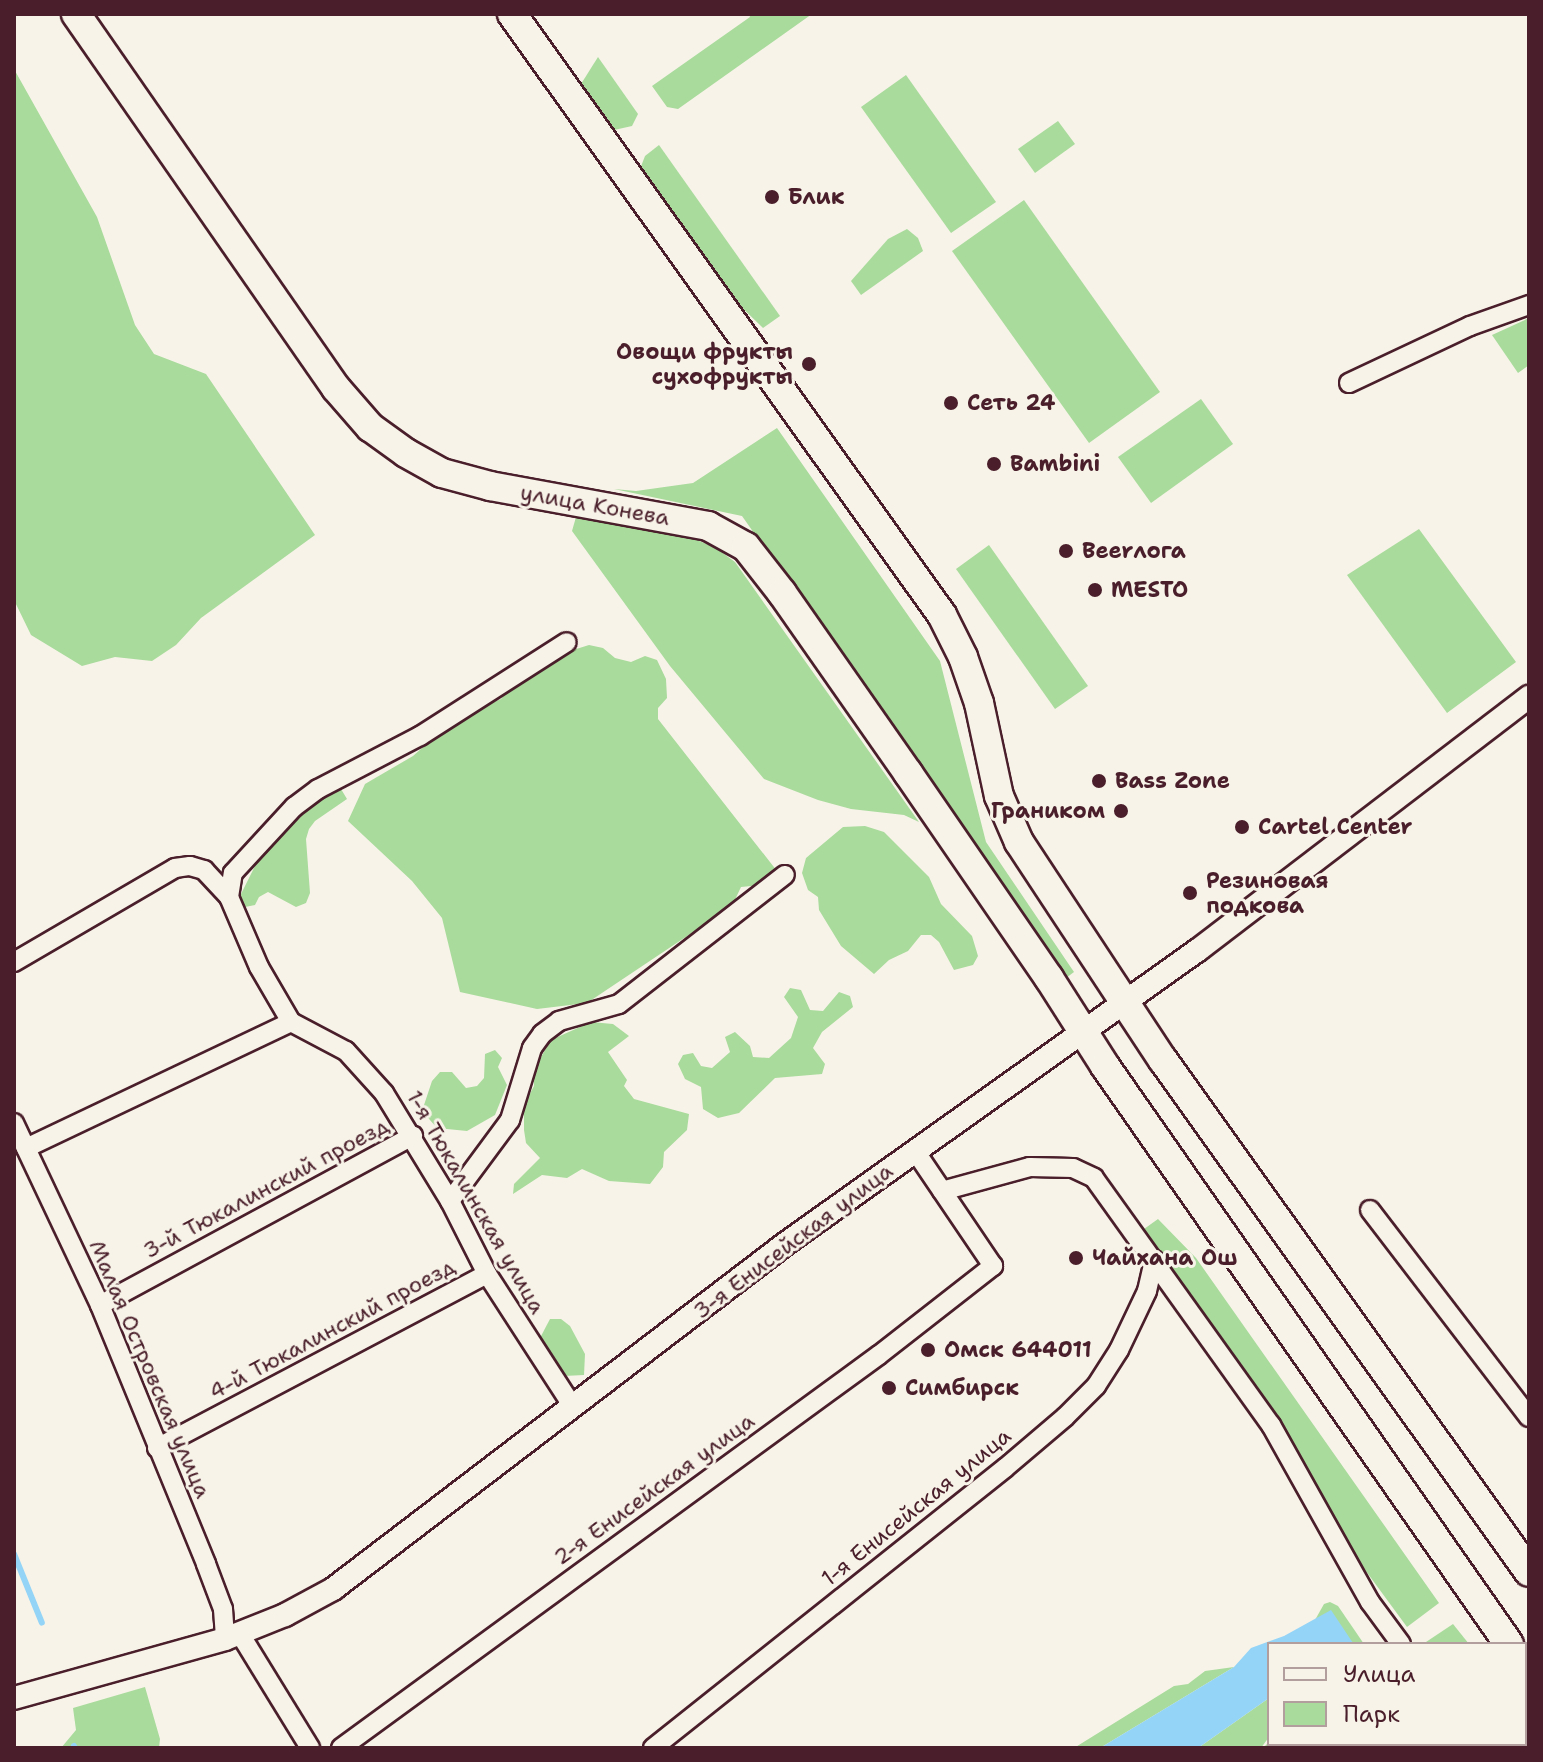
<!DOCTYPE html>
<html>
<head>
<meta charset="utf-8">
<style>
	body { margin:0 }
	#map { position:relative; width:1543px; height:1762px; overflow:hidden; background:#f7f3e8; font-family:"Shantell Sans",sans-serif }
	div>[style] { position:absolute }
	.green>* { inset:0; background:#a9db9c }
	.water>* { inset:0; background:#94d4f6 }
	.stream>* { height:6px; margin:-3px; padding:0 3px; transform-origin:3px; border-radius:3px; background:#94d4f6 }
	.roads { filter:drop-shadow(2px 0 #4a1f2b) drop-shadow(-2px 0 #4a1f2b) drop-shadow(0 2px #4a1f2b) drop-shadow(0 -2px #4a1f2b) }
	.minor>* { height:18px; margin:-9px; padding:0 9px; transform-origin:9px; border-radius:9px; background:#f7f3e8 }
	.tertiary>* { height:22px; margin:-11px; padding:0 11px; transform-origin:11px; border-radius:11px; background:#f7f3e8 }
	.primary>* { height:28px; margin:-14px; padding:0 14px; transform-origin:14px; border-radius:14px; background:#f7f3e8 }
	.dots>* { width:22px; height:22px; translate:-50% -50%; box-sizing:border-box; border:4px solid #f7f3e8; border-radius:50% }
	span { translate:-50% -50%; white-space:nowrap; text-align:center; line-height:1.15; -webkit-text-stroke:6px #f7f3e8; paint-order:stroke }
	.poi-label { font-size:22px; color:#4a1f2b; font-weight:700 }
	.left { translate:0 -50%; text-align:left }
	.right { translate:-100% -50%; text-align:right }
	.street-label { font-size:22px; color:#4a1f2b }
	.frame { position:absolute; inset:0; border:16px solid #4a1f2b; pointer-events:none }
	.legend { position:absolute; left:1267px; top:1642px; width:260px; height:104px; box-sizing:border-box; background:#f7f3e8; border:2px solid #b29e9c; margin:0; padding:10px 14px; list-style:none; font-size:24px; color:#4a1f2b }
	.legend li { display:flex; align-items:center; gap:16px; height:40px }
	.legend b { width:40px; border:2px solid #b29e9c }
</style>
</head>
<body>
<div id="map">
	<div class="green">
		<i style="clip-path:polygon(749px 14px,812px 14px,678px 109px,667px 107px,652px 86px,750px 17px)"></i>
		<i style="clip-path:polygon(598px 57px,638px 114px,632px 126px,614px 130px,581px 84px)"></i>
		<i style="clip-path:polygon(14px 69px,97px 217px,135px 325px,154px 354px,206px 374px,315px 535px,201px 618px,176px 645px,152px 661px,115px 657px,82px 666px,31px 635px,14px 600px)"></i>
		<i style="clip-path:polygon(906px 75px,996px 202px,951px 233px,861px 107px)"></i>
		<i style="clip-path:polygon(1058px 121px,1075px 144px,1035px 173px,1018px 149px)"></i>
		<i style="clip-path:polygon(659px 145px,780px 316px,763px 328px,730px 296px,640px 169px,645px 156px)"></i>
		<i style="clip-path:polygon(1024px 200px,1160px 392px,1089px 443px,952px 251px)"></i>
		<i style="clip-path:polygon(907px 229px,918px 238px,923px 251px,861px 295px,851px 281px,888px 239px)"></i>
		<i style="clip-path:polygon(1529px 318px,1529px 365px,1518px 373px,1492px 335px)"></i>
		<i style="clip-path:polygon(1201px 399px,1233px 444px,1151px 503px,1118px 457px)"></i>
		<i style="clip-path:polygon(777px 428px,940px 661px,986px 842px,1074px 972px,1066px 978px,742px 516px,614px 489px,636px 491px,693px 483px)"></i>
		<i style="clip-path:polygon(576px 517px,685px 535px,716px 548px,735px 562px,919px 822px,904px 815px,851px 809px,818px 800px,764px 779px,670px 666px,572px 531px)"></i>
		<i style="clip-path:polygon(1419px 529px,1516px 662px,1447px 713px,1347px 575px)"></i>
		<i style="clip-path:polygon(989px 545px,1088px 686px,1055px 709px,956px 569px)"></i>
		<i style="clip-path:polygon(589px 645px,603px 648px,615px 658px,631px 662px,645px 656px,657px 660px,666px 679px,667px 698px,658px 708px,658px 719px,777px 871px,771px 884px,741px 887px,732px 906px,587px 1003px,537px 1009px,460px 992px,442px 918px,412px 881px,348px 821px,365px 784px,413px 756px,456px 718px,501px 699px,517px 678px,554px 656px)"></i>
		<i style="clip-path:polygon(341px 789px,347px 799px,315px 821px,309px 829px,306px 839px,310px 893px,306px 903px,296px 907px,268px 892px,259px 897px,255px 905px,245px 907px,239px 898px,258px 860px,304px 809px,328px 790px)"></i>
		<i style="clip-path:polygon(865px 826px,884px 832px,929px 877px,941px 904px,972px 936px,978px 956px,973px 965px,954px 970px,939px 942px,931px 935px,921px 935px,908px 951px,889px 960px,874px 974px,841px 946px,819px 910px,818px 897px,808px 890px,802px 873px,806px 858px,843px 827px)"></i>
		<i style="clip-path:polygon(790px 988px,801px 990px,810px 1010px,823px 1011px,839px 992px,850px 996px,853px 1007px,822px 1032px,813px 1048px,825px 1064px,822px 1074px,775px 1078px,739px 1113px,718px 1118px,703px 1109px,701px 1087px,685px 1079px,678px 1064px,683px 1055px,693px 1053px,701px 1066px,712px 1068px,730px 1052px,725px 1037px,735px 1032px,750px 1046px,753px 1057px,769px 1058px,791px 1038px,798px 1017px,784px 997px)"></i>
		<i style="clip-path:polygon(591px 1022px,613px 1024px,629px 1036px,608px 1052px,627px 1080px,624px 1086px,634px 1099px,689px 1114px,687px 1130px,664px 1152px,663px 1167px,650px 1184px,609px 1181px,582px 1169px,567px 1178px,542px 1175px,513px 1194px,514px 1184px,540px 1158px,526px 1143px,524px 1130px,524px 1105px,534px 1086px,534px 1069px,551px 1040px)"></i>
		<i style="clip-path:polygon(495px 1050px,502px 1058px,498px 1067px,507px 1085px,495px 1115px,467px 1131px,437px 1128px,422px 1111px,432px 1081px,440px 1072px,452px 1072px,466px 1088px,477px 1086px,484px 1078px,485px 1054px)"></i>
		<i style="clip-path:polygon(1158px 1219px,1196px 1258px,1439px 1603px,1407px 1627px,1360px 1563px,1295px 1448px,1144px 1229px)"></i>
		<i style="clip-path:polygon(550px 1319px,561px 1319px,570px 1326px,585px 1354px,584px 1375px,564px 1376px,540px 1338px)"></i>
		<i style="clip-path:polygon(1330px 1602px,1338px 1606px,1364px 1644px,1351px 1644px,1315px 1620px,1324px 1604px)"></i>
		<i style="clip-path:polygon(1453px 1624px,1469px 1644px,1423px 1644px)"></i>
		<i style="clip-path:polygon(1234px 1667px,1100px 1748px,1074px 1748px,1174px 1686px,1188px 1684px,1205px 1671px)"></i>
		<i style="clip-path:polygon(145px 1687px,160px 1739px,159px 1748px,61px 1748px,76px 1730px,73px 1708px)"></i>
		<i style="clip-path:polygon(1269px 1698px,1269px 1737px,1261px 1748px,1198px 1748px)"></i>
		<i style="clip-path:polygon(1269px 1742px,1454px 1744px,1457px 1748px,1263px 1748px)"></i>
	</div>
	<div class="water">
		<i style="clip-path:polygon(1331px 1610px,1353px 1643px,1269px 1644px,1269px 1698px,1198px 1748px,1100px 1748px,1234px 1667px,1251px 1648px,1284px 1636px)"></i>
	</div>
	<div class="stream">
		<i style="left:14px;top:1554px;width:74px;rotate:67.9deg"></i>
		<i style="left:74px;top:1746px;width:2px;rotate:63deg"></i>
	</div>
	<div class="roads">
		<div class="minor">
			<i style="left:1349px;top:383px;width:134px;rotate:-25.2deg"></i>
			<i style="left:1470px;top:326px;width:63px;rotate:-19.6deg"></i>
			<i style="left:229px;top:897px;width:24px;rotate:-81deg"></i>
			<i style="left:233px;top:873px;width:90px;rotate:-47.3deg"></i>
			<i style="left:294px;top:807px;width:30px;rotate:-37deg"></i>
			<i style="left:318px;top:789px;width:115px;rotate:-27.5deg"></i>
			<i style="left:420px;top:736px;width:174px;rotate:-32.6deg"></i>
			<i style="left:14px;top:962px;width:186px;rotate:-30.3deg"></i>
			<i style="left:175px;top:868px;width:15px;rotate:-8deg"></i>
			<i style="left:190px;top:866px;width:15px;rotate:16deg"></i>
			<i style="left:204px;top:870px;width:37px;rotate:47deg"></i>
			<i style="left:229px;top:897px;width:76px;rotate:66.8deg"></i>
			<i style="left:259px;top:967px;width:64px;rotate:59.8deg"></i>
			<i style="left:291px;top:1022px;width:62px;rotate:27.8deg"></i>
			<i style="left:346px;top:1051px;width:57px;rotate:47.9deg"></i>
			<i style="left:384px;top:1093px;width:127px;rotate:58.6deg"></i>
			<i style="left:450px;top:1201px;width:82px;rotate:63.1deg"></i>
			<i style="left:487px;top:1274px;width:158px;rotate:57.1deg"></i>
			<i style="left:14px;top:1123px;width:201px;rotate:64.7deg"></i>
			<i style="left:100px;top:1305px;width:280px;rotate:67.7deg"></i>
			<i style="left:206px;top:1564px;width:48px;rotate:69.3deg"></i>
			<i style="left:223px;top:1609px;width:30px;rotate:86deg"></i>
			<i style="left:26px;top:1148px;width:293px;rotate:-25.4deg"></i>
			<i style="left:942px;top:1191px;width:91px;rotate:-15.3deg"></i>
			<i style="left:1030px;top:1167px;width:43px;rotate:1.3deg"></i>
			<i style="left:1073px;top:1168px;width:23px;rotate:25deg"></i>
			<i style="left:1094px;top:1178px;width:304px;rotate:54.4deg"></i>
			<i style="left:1271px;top:1425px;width:203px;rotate:60.8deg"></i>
			<i style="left:1370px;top:1602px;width:52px;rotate:53.6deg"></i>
			<i style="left:450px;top:1201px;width:101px;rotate:-53.5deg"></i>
			<i style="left:510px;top:1120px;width:75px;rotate:-73deg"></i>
			<i style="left:532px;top:1048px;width:17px;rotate:-54deg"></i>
			<i style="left:542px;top:1034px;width:21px;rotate:-37deg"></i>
			<i style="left:559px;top:1021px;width:62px;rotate:-15.8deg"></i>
			<i style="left:619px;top:1004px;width:210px;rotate:-37.9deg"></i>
			<i style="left:1370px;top:1210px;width:261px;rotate:52.5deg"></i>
			<i style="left:100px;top:1305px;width:356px;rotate:-28.4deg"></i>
			<i style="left:157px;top:1448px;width:373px;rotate:-27.8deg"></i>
			<i style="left:240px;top:1634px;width:134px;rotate:58.4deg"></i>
			<i style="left:1473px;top:1744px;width:5px;rotate:53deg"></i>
			<i style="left:341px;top:1748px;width:666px;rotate:-36.15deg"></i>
			<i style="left:879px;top:1355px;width:145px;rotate:-38deg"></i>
			<i style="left:993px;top:1266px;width:139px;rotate:-124.1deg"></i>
			<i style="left:653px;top:1748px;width:450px;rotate:-38.5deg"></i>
			<i style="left:1005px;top:1468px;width:79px;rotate:-40.4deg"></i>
			<i style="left:1065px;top:1417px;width:44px;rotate:-45deg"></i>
			<i style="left:1096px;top:1386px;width:43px;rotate:-57.4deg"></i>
			<i style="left:1119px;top:1350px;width:65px;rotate:-64.6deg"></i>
			<i style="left:1147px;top:1291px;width:32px;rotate:-77deg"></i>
		</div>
		<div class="tertiary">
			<i style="left:14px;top:1698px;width:219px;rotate:-15.6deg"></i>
			<i style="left:225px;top:1639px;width:65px;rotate:-21.8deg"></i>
			<i style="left:285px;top:1615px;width:55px;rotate:-28.4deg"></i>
			<i style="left:333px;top:1589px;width:569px;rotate:-37.35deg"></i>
			<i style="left:785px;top:1244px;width:507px;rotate:-35.45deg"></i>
			<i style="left:1198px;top:950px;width:417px;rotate:-37.4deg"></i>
		</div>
		<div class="primary">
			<i style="left:76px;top:14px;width:455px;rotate:55.2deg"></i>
			<i style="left:336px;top:388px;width:52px;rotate:48.9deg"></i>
			<i style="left:370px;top:427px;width:44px;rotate:35.8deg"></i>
			<i style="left:406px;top:453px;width:41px;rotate:29.1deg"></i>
			<i style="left:442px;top:473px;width:50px;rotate:15.2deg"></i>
			<i style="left:490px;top:486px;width:222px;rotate:10.4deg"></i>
			<i style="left:708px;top:526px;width:43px;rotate:28.9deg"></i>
			<i style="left:746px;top:547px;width:58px;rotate:52deg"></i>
			<i style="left:782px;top:593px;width:220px;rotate:55deg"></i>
			<i style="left:908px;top:773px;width:249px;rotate:55.5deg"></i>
			<i style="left:1049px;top:978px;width:104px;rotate:57.5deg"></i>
			<i style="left:1105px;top:1066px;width:705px;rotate:55.05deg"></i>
			<i style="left:512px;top:14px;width:739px;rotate:54.42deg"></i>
			<i style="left:942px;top:615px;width:47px;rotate:63.4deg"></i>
			<i style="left:963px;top:657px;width:49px;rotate:70.8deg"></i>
			<i style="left:979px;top:703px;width:95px;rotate:77.9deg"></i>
			<i style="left:999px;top:796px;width:50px;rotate:66.5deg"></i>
			<i style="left:1019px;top:842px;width:261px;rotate:56.6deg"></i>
			<i style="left:1163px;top:1060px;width:629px;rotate:54.44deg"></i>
			<i style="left:1525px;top:1666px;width:7px;rotate:56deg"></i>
		</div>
	</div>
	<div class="dots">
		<i style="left:772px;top:197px;background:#4a1f2b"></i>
		<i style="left:809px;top:364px;background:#4a1f2b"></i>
		<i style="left:951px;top:403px;background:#4a1f2b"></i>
		<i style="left:994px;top:464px;background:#4a1f2b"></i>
		<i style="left:1066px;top:551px;background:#4a1f2b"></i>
		<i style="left:1095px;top:590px;background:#4a1f2b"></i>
		<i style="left:1099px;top:781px;background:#4a1f2b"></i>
		<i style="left:1121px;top:811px;background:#4a1f2b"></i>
		<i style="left:1242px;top:827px;background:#4a1f2b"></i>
		<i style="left:1190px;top:893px;background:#4a1f2b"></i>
		<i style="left:1076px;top:1258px;background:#4a1f2b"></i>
		<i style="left:928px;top:1350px;background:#4a1f2b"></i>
		<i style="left:889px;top:1388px;background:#4a1f2b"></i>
	</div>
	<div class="poi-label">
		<span class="left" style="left:788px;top:197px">Блик</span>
		<span class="right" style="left:793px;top:364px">Овощи фрукты<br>сухофрукты</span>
		<span class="left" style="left:967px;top:403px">Сеть 24</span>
		<span class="left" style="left:1010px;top:464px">Bambini</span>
		<span class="left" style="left:1082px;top:551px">Beerлога</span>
		<span class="left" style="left:1111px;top:590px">MESTO</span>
		<span class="left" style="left:1115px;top:781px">Bass Zone</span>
		<span class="right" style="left:1105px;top:811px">Граником</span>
		<span class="left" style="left:1258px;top:827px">Cartel Center</span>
		<span class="left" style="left:1206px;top:893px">Резиновая<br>подкова</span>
		<span class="left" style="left:1092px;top:1258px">Чайхана Ош</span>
		<span class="left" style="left:944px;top:1350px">Омск 644011</span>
		<span class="left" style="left:905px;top:1388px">Симбирск</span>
	</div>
	<div class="street-label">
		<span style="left:595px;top:505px;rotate:10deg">улица Конева</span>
		<span style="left:266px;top:1188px;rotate:-28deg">3-й Тюкалинский проезд</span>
		<span style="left:476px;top:1202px;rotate:60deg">1-я Тюкалинская улица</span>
		<span style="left:793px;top:1241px;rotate:-37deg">3-я Енисейская улица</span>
		<span style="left:332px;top:1329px;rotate:-28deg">4-й Тюкалинский проезд</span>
		<span style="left:150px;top:1369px;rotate:67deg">Малая Островская улица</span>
		<span style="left:654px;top:1489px;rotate:-36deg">2-я Енисейская улица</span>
		<span style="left:916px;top:1507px;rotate:-39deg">1-я Енисейская улица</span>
	</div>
	<div class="frame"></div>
	<ul class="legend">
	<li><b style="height:10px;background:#f7f3e8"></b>Улица</li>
	<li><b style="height:22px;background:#a9db9c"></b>Парк</li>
	</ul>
</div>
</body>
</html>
